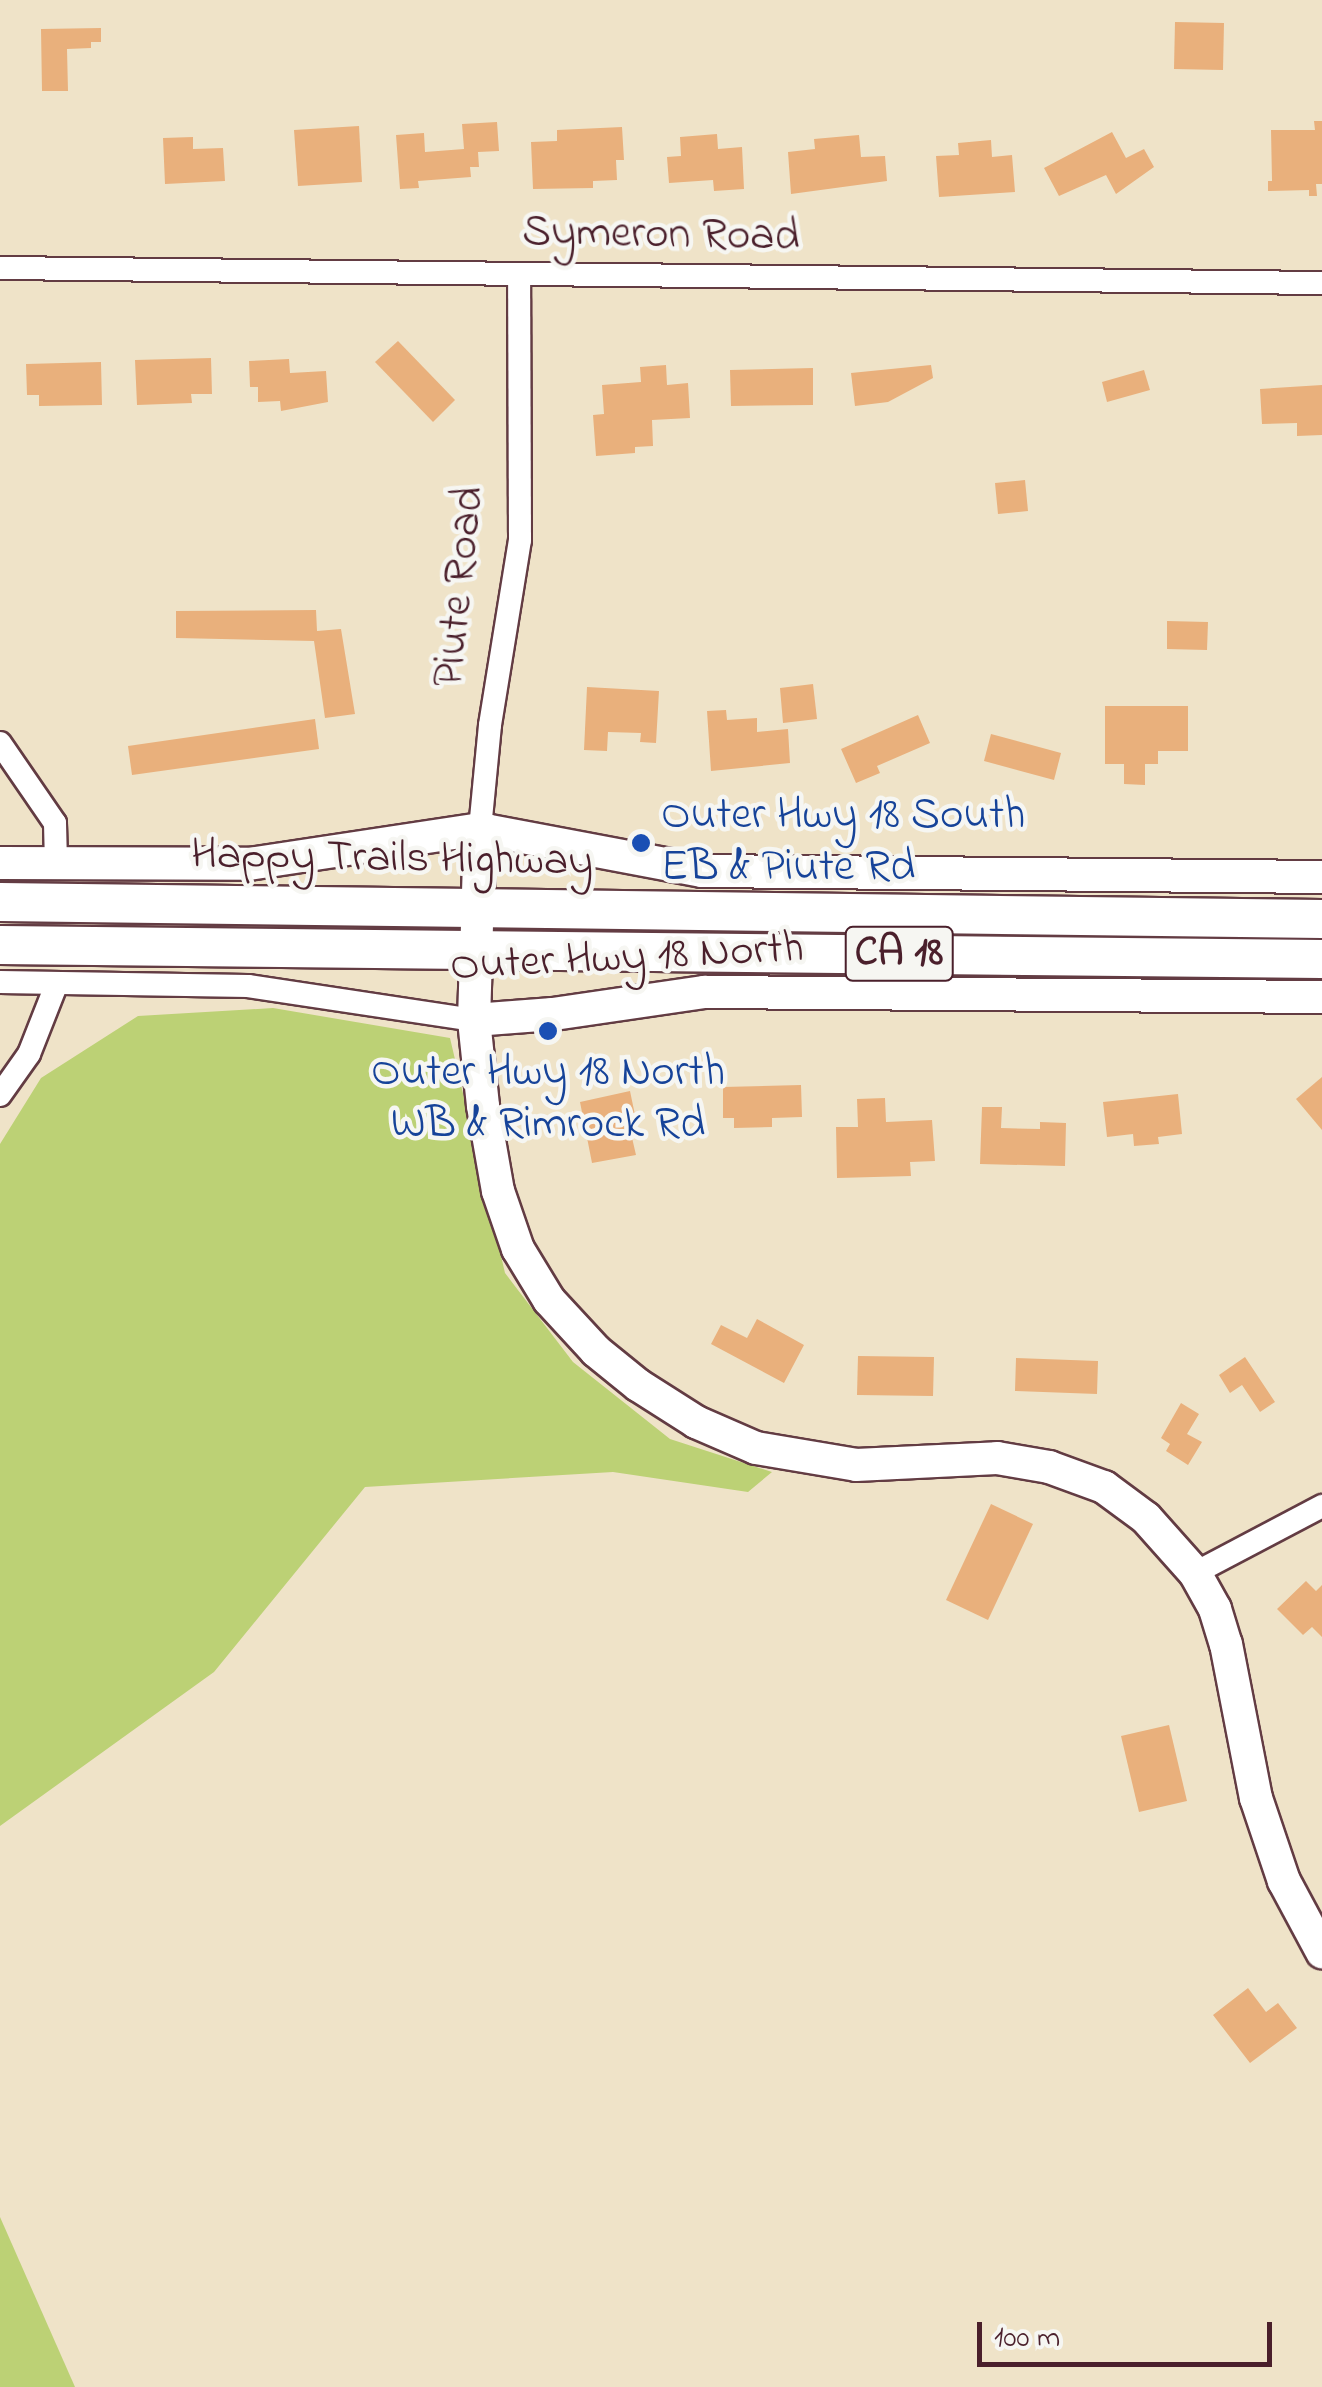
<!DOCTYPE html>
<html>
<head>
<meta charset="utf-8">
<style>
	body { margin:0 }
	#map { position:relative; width:1322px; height:2387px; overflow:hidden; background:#efe3c8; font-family:"Indie Flower",sans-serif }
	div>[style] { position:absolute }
	.green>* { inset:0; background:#bcd175 }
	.building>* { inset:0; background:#e9b07c }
	.roads { filter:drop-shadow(2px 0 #633c43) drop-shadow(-2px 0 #633c43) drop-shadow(0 2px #633c43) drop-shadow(0 -2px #633c43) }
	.street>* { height:22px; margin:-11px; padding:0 11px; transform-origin:11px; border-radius:11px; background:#fff }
	.secondary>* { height:32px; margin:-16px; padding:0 16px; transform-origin:16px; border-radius:16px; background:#fff }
	.primary>* { height:38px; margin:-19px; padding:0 19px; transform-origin:19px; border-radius:19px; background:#fff }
	.dots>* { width:28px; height:28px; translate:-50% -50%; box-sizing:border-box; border:5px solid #f6f6f2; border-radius:50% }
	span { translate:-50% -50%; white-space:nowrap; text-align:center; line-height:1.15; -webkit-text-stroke:9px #f6f6f2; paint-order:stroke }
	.shield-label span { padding:2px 8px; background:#f6f6f2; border:2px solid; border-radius:8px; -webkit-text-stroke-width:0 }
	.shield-label { font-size:42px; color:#4a1f2b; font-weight:700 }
	.street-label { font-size:45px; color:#4a1f2b }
	.transit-label { font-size:45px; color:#164399 }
	.left { translate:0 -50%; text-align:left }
	.scale { position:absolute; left:977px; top:2322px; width:295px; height:45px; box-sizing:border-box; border:5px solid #4a1f2b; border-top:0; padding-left:12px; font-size:30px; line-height:35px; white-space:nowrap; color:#4a1f2b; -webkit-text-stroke:8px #f6f6f2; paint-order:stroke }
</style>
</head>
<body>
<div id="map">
	<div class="green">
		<i style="clip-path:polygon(273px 1008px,450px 1038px,505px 1273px,573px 1362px,670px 1439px,772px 1472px,748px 1492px,613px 1472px,365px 1487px,214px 1672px,0 1826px,0 1144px,41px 1078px,138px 1016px)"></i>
		<i style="clip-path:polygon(0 2217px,75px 2387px,0 2387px)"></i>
	</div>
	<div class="building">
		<i style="clip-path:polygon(1175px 22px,1224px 23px,1223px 70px,1174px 69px)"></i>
		<i style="clip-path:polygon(101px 28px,101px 42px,91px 42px,91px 48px,67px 49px,68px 91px,42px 91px,41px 29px)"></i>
		<i style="clip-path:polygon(1314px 121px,1322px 121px,1322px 184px,1316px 184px,1317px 196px,1309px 196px,1309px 190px,1268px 191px,1268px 181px,1272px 181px,1271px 130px,1315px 130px)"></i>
		<i style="clip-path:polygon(497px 122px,499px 151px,478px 152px,479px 167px,470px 167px,471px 177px,418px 181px,419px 188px,400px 189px,396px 135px,424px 133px,425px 152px,464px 149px,462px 124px)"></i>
		<i style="clip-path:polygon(359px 126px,362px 182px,298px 186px,294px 130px)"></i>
		<i style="clip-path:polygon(622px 127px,624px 160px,616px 160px,617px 180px,593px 181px,593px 188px,533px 189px,531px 142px,557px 141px,557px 130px)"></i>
		<i style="clip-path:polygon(1112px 132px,1126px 158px,1144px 149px,1154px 167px,1116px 194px,1106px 175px,1059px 196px,1044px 168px)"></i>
		<i style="clip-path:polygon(717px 134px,718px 149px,742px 147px,744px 189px,714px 191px,713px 180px,669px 183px,667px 157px,681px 156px,680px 137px)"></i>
		<i style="clip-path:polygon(859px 135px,861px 157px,885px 156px,887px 181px,791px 194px,788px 152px,815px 149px,814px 139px)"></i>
		<i style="clip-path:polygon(193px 137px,193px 149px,223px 148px,225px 181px,165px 184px,163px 138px)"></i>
		<i style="clip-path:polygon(991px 140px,992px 157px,1012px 155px,1015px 192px,939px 197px,936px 156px,959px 155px,958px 143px)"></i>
		<i style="clip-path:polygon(398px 341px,455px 400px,433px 422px,375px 362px)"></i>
		<i style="clip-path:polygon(211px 358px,212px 394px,191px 394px,192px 403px,137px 405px,135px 360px)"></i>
		<i style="clip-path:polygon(289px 359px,290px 373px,326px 371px,328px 402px,281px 411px,280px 401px,258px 402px,258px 387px,250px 387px,249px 361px)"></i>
		<i style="clip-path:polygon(101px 362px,102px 405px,39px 406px,39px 395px,27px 395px,26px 364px)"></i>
		<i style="clip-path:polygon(666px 365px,667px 385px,688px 383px,690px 418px,652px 420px,653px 446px,635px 447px,635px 453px,596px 456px,593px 415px,604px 414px,602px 385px,641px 382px,640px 367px)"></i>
		<i style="clip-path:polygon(931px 365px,933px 378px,888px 402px,855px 406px,851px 373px)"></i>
		<i style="clip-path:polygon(813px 368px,813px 405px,731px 406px,730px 370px)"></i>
		<i style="clip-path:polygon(1144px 370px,1150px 390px,1107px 402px,1102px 382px)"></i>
		<i style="clip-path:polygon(1322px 385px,1322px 435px,1297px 436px,1297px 423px,1262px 424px,1260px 389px)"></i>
		<i style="clip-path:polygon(1025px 480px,1028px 511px,998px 514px,995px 483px)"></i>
		<i style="clip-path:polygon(316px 610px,317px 631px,341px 629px,355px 714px,325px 718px,314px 641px,176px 638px,176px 611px)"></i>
		<i style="clip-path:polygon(1167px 621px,1208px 622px,1207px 650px,1167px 649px)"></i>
		<i style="clip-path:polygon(813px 684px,817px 719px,783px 723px,780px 688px)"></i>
		<i style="clip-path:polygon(587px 687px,659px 691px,656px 743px,640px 742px,641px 733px,608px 732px,607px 751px,584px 750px)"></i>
		<i style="clip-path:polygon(1105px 706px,1188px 706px,1188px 751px,1158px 751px,1158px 764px,1145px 764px,1145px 785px,1124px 784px,1124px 764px,1105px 764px)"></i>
		<i style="clip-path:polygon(726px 710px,727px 720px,757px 718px,757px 732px,788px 729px,790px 763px,711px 771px,707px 711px)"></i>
		<i style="clip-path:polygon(918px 715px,930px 743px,877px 766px,880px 773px,856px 783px,841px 749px)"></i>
		<i style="clip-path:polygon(315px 719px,319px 749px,132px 775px,128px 746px)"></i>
		<i style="clip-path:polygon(991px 734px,1061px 753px,1054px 780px,984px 761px)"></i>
		<i style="clip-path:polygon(1322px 1077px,1322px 1130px,1296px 1099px)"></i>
		<i style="clip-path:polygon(801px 1085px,802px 1117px,772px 1118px,772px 1127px,734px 1128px,734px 1118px,723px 1118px,723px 1087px)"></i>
		<i style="clip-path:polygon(630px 1091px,635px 1115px,627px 1116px,636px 1155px,592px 1163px,580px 1102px)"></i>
		<i style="clip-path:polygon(1178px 1094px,1182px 1134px,1158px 1137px,1159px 1144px,1134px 1146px,1133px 1134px,1107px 1137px,1103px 1102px)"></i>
		<i style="clip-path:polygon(885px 1098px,886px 1122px,932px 1120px,935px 1161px,910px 1162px,911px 1176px,837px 1178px,836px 1127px,858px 1127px,857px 1099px)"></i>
		<i style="clip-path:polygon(982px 1107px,1002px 1107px,1001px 1128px,1040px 1129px,1040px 1122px,1066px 1123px,1065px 1166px,980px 1164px)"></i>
		<i style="clip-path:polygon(757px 1319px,804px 1345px,784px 1383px,711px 1344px,721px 1325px,747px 1338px)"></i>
		<i style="clip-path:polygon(858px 1356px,934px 1357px,933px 1396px,857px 1395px)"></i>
		<i style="clip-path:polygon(1245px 1357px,1275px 1402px,1260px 1412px,1242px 1385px,1230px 1393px,1219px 1375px)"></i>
		<i style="clip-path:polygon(1016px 1358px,1098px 1361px,1097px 1394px,1015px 1391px)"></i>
		<i style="clip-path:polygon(1181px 1403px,1199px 1414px,1187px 1434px,1202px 1442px,1188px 1465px,1166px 1451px,1170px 1444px,1161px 1438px)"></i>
		<i style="clip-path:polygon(991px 1504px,1033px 1524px,988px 1620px,946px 1600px)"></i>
		<i style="clip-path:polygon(1306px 1581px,1316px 1591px,1322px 1585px,1322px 1637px,1312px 1627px,1303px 1635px,1277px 1609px)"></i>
		<i style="clip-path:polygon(1169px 1725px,1187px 1801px,1139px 1812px,1121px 1736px)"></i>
		<i style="clip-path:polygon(1248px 1988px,1266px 2012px,1278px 2003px,1297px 2028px,1250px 2063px,1213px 2015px)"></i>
	</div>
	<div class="roads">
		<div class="street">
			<i style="left:0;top:268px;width:1322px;rotate:0.65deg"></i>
			<i style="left:0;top:743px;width:97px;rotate:55.5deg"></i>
			<i style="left:55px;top:823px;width:41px;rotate:88.6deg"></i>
			<i style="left:480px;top:829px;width:104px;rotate:-84.5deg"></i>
			<i style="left:490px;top:725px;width:187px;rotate:-80.8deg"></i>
			<i style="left:520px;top:540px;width:265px;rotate:-90.2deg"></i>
			<i style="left:0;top:982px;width:248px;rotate:0.9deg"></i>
			<i style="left:248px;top:986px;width:229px;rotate:8.6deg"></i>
			<i style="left:0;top:1095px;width:50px;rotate:-54.7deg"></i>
			<i style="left:29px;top:1054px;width:76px;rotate:-68.5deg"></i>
			<i style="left:1195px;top:1573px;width:144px;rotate:-27.8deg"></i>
		</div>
		<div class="secondary">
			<i style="left:480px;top:829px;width:191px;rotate:91.8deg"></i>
			<i style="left:474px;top:1020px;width:86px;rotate:84deg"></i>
			<i style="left:483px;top:1106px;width:86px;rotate:80deg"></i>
			<i style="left:498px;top:1191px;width:61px;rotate:71deg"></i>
			<i style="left:518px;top:1249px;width:60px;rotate:58.7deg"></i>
			<i style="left:549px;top:1300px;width:69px;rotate:47.3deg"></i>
			<i style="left:596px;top:1351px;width:54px;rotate:39deg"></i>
			<i style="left:638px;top:1385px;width:69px;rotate:32.5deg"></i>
			<i style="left:696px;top:1422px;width:65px;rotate:23.4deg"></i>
			<i style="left:756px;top:1448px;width:101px;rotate:9.6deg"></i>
			<i style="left:856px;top:1465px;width:141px;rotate:-2.8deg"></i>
			<i style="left:997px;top:1458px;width:53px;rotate:9.8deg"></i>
			<i style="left:1049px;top:1467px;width:59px;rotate:20deg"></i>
			<i style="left:1104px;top:1487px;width:52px;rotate:36.4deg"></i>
			<i style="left:1146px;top:1518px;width:74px;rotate:48.3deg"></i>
			<i style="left:1195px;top:1573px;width:41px;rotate:60.9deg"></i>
			<i style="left:1215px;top:1609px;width:37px;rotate:73deg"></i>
			<i style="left:1226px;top:1644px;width:157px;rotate:79deg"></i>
			<i style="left:1256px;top:1798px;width:88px;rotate:71.4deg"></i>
			<i style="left:1284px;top:1881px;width:81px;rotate:61.8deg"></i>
			<i style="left:0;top:863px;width:249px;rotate:0.2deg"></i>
			<i style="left:249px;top:864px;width:234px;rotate:-8.6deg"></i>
			<i style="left:480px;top:829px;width:226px;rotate:10.7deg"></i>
			<i style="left:702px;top:871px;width:620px;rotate:0.55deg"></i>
			<i style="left:474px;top:1020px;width:79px;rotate:-4.3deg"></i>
			<i style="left:553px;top:1014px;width:153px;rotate:-8.3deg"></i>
			<i style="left:704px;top:992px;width:618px;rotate:0.46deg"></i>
		</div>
		<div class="primary">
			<i style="left:0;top:902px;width:1322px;rotate:0.74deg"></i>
			<i style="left:0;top:945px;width:1322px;rotate:0.61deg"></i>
		</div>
	</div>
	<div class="dots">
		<i style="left:641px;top:843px;background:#1a4fb4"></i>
		<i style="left:548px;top:1031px;background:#1a4fb4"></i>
	</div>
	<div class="shield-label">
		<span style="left:899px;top:954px">CA 18</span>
	</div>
	<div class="street-label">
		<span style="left:661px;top:236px;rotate:1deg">Symeron Road</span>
		<span style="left:461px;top:587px;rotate:-84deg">Piute Road</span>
		<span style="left:392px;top:860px;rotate:1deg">Happy Trails Highway</span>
		<span style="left:627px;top:959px;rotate:-3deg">Outer Hwy 18 North</span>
	</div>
	<div class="transit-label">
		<span class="left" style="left:661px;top:843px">Outer Hwy 18 South<br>EB &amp; Piute Rd</span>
		<span style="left:548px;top:1100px">Outer Hwy 18 North<br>WB &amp; Rimrock Rd</span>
	</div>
	<div class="scale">100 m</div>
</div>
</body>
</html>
